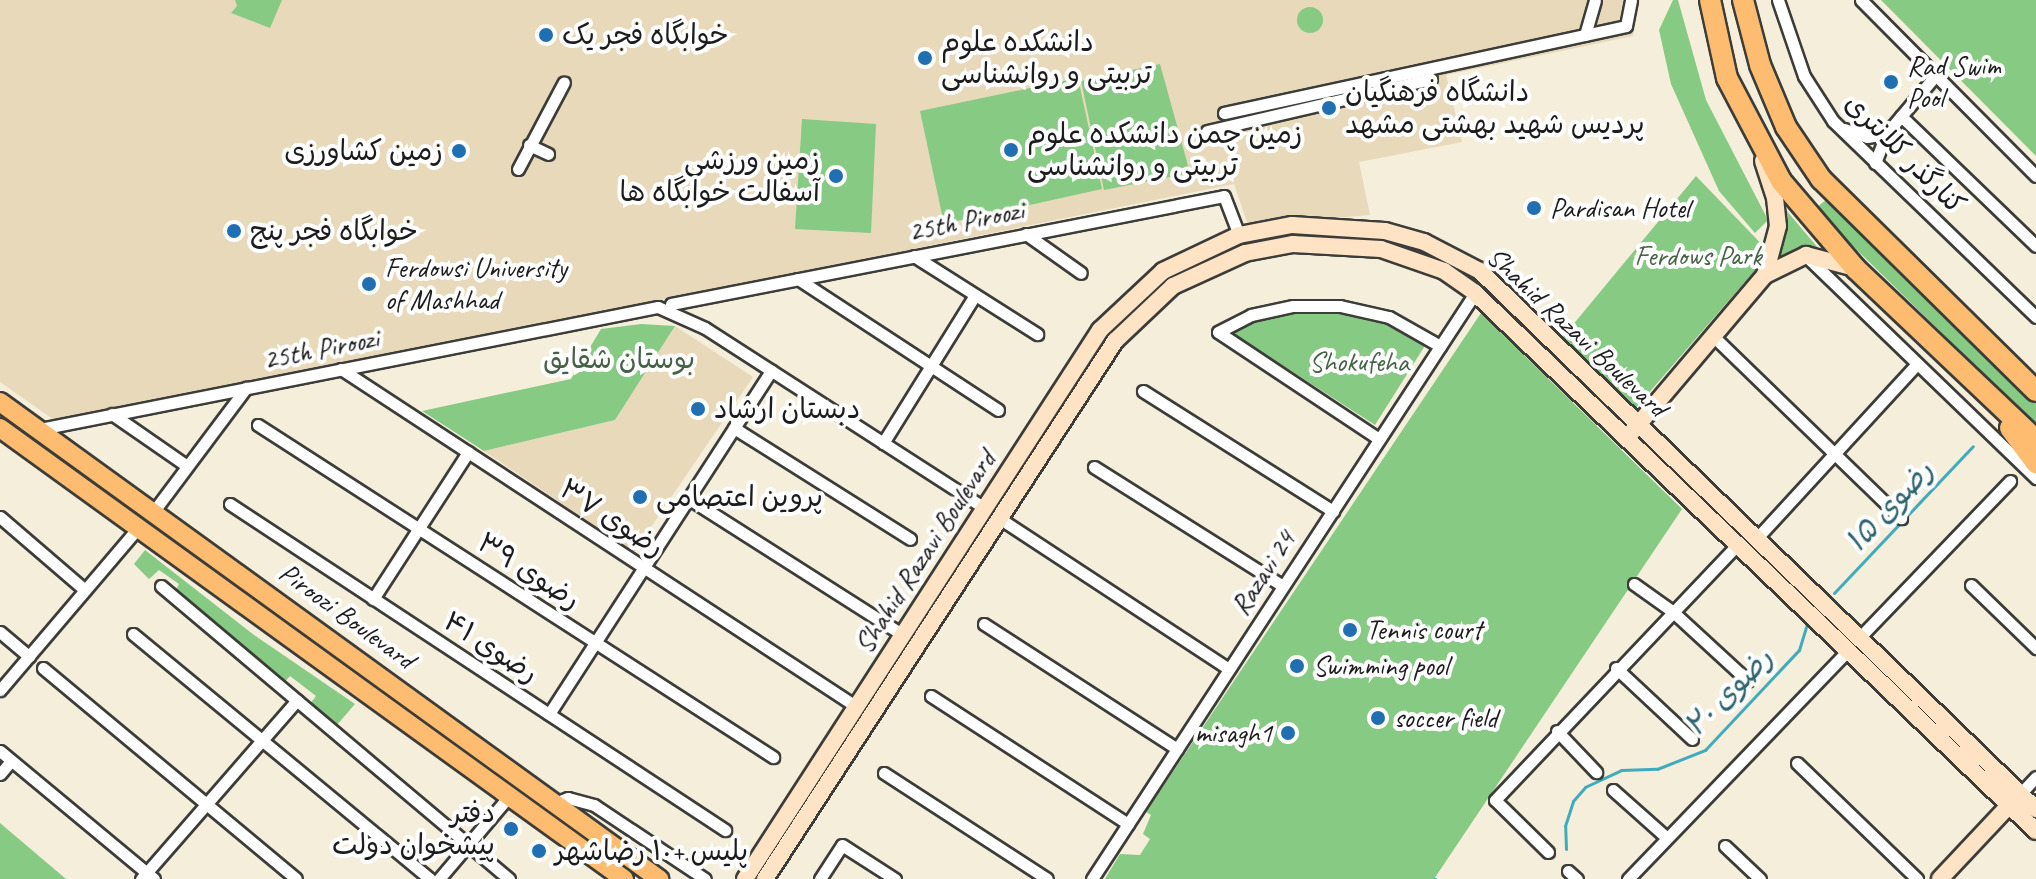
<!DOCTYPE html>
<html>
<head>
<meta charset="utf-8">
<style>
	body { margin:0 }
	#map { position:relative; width:2036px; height:879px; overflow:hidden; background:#f4eedb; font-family:Caveat,"Playpen Sans Arabic",sans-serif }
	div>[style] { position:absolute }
	.built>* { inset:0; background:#e8d9ba }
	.green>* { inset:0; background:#86ca83 }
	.round { border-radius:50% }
	.stream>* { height:3px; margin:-1.5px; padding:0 1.5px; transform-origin:1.5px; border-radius:1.5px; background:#40abbf }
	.roads { filter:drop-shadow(2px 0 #3c3c39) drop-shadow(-2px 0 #3c3c39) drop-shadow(0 2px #3c3c39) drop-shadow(0 -2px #3c3c39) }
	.street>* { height:11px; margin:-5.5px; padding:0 5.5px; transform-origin:5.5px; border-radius:5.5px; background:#fff }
	.secondary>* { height:16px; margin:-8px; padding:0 8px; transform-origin:8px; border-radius:8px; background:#fee4c5 }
	.primary>* { height:18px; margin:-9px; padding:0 9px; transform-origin:9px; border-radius:9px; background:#fdbc6f }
	.highway>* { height:20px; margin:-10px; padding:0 10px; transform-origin:10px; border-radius:10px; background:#fdbc6f }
	.dots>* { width:22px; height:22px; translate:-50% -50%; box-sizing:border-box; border:4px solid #fff; border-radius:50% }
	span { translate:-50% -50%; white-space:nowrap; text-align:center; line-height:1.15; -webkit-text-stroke:8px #fff; paint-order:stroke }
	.poi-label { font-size:28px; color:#1c1c1c }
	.left { translate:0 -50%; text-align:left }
	.right { translate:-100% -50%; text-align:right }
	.street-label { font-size:28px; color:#1c1c1c }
	.park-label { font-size:28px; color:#466245 }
	.water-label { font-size:30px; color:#2e646e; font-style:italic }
</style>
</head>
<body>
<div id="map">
	<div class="built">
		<i style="clip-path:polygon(0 0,1640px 0,1633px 36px,1446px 75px,1462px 142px,1359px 162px,1370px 215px,1248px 225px,1234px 184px,57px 422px,0 382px)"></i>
		<i style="clip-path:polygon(675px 326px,753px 377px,634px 552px,484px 451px,615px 420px)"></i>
	</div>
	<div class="green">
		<i style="clip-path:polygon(235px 0,282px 0,270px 28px,231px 13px,237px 6px)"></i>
		<i style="clip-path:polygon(1673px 0,1678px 0,1706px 100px,1768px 220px,1755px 233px,1719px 191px,1671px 84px,1659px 30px)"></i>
		<i style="clip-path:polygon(1881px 0,2036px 0,2036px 156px)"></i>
		<i class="round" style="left:1297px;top:7px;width:26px;height:26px"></i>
		<i style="clip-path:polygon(1160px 64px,1190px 173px,1104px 190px,1081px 81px)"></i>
		<i style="clip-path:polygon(1078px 78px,1102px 189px,944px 224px,920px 111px)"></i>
		<i style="clip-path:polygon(802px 119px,876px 124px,871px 233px,795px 229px)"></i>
		<i style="clip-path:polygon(1696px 176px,1770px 253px,1634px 410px,1562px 338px)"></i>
		<i style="clip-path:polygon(1827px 199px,2036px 403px,2036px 425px,1815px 209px)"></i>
		<i style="clip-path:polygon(1780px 203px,1819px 249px,1796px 250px,1774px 260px)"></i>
		<i style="clip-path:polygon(1296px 311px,1341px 312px,1388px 323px,1426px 344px,1375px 425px,1231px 332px,1254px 320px)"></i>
		<i style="clip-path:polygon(1481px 313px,1682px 509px,1434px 879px,1105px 879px,1120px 854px,1140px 855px,1150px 839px,1143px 834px,1151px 815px,1146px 812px)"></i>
		<i style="clip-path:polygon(641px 324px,675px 326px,615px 420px,484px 451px,422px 411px,571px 379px,601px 329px)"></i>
		<i style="clip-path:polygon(145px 550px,254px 635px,355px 704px,336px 726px,310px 704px,316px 696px,290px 676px,283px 684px,176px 590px,179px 584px,159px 570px,149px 579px,134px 564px)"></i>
		<i style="clip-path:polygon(0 823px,66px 879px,0 879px)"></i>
	</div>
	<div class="stream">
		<i style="left:1834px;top:593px;width:202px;rotate:-46.6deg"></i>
		<i style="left:1566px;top:849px;width:23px;rotate:-92deg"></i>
		<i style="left:1565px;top:826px;width:26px;rotate:-72deg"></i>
		<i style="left:1573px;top:801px;width:18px;rotate:-49deg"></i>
		<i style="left:1585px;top:787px;width:40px;rotate:-25deg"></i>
		<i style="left:1621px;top:770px;width:36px;rotate:-2deg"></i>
		<i style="left:1657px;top:769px;width:52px;rotate:-21.6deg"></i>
		<i style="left:1705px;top:750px;width:137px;rotate:-46.8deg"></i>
		<i style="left:1799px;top:650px;width:27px;rotate:-73deg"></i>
		<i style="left:1434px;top:879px;width:1px"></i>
	</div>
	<div class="roads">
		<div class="street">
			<i style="left:1778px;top:0;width:80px;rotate:71.1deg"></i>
			<i style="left:1804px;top:76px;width:54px;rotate:57.2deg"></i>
			<i style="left:1833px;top:121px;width:282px;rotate:44deg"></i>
			<i style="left:1861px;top:0;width:248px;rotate:45.2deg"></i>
			<i style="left:1585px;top:35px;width:36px;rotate:-74deg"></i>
			<i style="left:1224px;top:113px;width:411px;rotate:-12.2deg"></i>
			<i style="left:1626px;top:26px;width:26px;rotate:-79deg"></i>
			<i style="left:1901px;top:116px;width:187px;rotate:43.9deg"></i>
			<i style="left:1844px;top:129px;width:24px;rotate:19deg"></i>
			<i style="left:1867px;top:137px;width:19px;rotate:-9deg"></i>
			<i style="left:1207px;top:131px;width:230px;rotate:-13.1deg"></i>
			<i style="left:529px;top:145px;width:21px;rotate:25deg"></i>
			<i style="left:1875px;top:163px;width:31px;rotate:-69deg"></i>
			<i style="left:1886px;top:134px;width:76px;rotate:-49.8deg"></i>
			<i style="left:518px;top:169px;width:98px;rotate:-62.1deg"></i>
			<i style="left:1026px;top:234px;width:67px;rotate:35.3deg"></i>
			<i style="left:914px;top:256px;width:146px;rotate:32.4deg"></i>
			<i style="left:1806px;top:256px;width:320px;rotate:44deg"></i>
			<i style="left:798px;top:279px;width:239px;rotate:33.2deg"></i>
			<i style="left:671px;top:304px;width:563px;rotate:-11.05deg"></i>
			<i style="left:1224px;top:196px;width:42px;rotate:69deg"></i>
			<i style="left:1713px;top:336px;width:262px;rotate:44.1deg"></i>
			<i style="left:341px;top:369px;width:617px;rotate:33.23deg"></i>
			<i style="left:1143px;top:391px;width:225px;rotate:32.3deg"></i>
			<i style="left:112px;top:414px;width:91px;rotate:34.7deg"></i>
			<i style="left:258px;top:425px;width:613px;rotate:32.81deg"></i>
			<i style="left:734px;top:428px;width:208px;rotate:32.2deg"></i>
			<i style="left:40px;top:429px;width:630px;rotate:-11.17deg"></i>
			<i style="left:658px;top:307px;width:51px;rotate:24.1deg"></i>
			<i style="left:705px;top:328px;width:334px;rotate:32.8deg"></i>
			<i style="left:1379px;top:439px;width:193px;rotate:-146.4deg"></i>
			<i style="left:1218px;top:332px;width:37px;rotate:-27deg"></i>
			<i style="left:1251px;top:315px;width:43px;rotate:-12.1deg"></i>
			<i style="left:1293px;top:306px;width:47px"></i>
			<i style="left:1340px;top:306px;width:50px;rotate:12.7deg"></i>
			<i style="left:1389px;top:317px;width:59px;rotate:29.6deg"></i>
			<i style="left:883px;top:443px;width:174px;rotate:-58.1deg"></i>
			<i style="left:1094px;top:467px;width:223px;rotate:32.2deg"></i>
			<i style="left:688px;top:498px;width:255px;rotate:32.5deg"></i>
			<i style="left:230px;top:504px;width:593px;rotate:33.37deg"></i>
			<i style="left:154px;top:511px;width:154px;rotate:-53.2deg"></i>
			<i style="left:0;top:517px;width:112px;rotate:40.7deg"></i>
			<i style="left:999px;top:518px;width:275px;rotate:33.3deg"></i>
			<i style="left:1756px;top:539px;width:238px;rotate:-47.4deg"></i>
			<i style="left:1634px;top:584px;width:47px;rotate:35.4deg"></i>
			<i style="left:1672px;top:611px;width:103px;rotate:42.6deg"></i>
			<i style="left:1971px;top:585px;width:91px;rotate:44.1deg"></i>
			<i style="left:161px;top:586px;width:455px;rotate:40.1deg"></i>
			<i style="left:373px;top:599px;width:175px;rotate:-57.1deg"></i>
			<i style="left:984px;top:624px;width:230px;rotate:32.9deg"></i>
			<i style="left:0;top:632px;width:38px;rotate:40deg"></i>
			<i style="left:133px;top:634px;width:385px;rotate:39.5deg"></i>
			<i style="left:1859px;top:638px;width:218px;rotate:-46.1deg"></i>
			<i style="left:43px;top:668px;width:329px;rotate:39.8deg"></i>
			<i style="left:1616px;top:668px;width:104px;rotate:43.1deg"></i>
			<i style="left:0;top:690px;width:211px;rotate:-49.6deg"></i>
			<i style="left:931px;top:696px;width:235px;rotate:33deg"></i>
			<i style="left:549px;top:714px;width:409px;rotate:-57.1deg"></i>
			<i style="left:1557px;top:731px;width:57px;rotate:46.4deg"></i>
			<i style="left:0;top:751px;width:200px;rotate:39.7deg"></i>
			<i style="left:1797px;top:763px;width:167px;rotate:44deg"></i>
			<i style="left:884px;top:773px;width:194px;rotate:33deg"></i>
			<i style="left:0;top:774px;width:17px;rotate:-50deg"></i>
			<i style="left:1613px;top:790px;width:72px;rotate:41.6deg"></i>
			<i style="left:2020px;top:794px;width:23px;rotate:-47deg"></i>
			<i style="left:555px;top:803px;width:14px;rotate:-21deg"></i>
			<i style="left:568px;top:798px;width:27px;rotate:15deg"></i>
			<i style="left:594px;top:805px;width:133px;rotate:33.7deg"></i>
			<i style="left:1725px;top:846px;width:48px;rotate:43.3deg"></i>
			<i style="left:1548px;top:852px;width:74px;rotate:-135.5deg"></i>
			<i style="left:1495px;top:800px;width:353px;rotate:-46.5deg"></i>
			<i style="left:1568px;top:871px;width:12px;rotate:42deg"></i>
			<i style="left:141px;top:879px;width:237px;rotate:-48.9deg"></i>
			<i style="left:439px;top:879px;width:110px;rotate:-49.8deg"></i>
			<i style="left:820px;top:879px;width:40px;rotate:-57.1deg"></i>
			<i style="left:842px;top:845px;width:63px;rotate:32.7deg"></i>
			<i style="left:1092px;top:879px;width:700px;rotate:-56.83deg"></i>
			<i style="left:1628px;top:879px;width:318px;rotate:-46.1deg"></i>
		</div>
		<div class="secondary">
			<i style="left:1763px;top:161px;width:39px;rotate:72deg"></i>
			<i style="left:1775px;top:198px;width:28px;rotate:84deg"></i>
			<i style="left:1778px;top:226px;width:51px;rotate:104.9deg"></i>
			<i style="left:1631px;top:433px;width:207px;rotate:-49.7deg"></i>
			<i style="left:1765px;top:275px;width:46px;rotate:-26deg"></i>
			<i style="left:1806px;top:255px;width:47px;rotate:14.9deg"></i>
			<i style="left:745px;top:879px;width:654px;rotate:-57.11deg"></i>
			<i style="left:1100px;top:330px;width:86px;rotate:-43.1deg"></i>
			<i style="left:1163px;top:271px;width:84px;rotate:-25.3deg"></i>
			<i style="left:1239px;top:235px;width:54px;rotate:-10.7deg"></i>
			<i style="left:1292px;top:225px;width:93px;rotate:3.7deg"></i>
			<i style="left:1385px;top:231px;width:41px;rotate:15.8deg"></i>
			<i style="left:1424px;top:242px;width:63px;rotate:27.4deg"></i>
			<i style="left:1480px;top:271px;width:774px;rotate:44.06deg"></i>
			<i style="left:765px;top:879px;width:642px;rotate:-56.95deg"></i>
			<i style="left:1115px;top:341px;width:80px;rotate:-43.5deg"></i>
			<i style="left:1173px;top:286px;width:79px;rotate:-24.6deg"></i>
			<i style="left:1245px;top:253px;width:49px;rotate:-10.6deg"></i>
			<i style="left:1293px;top:244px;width:88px;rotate:3.3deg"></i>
			<i style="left:1381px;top:249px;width:67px;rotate:19.2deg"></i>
			<i style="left:1444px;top:271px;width:38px;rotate:35deg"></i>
			<i style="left:1475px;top:293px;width:777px;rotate:43.8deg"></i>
			<i style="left:1940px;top:879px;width:111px;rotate:-46.8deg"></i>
		</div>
		<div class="primary">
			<i style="left:0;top:402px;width:814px;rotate:35.9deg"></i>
			<i style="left:0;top:428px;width:770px;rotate:35.86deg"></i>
		</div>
		<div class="highway">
			<i style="left:1710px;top:0;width:80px;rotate:77.7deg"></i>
			<i style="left:1727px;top:78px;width:116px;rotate:62.3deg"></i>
			<i style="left:1781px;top:181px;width:116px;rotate:49.6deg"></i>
			<i style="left:1856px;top:269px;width:248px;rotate:43.5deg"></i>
			<i style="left:1743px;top:0;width:67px;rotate:75.3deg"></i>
			<i style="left:1760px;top:65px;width:67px;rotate:67.2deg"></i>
			<i style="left:1786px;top:127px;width:63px;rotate:56.1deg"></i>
			<i style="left:1821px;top:179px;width:302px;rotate:44.6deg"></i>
			<i style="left:2010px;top:428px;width:44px;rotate:53.4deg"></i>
		</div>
	</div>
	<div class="dots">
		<i style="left:546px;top:35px;background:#1f6fb2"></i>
		<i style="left:925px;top:58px;background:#1f6fb2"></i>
		<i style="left:1891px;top:82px;background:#1f6fb2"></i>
		<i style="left:1329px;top:108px;background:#1f6fb2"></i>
		<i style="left:1011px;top:150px;background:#1f6fb2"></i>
		<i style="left:459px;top:151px;background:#1f6fb2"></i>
		<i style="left:836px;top:176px;background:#1f6fb2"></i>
		<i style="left:1534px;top:208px;background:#1f6fb2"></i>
		<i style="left:234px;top:231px;background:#1f6fb2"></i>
		<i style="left:369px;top:284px;background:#1f6fb2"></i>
		<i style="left:698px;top:409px;background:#1f6fb2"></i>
		<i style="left:640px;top:497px;background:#1f6fb2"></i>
		<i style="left:1350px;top:630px;background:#1f6fb2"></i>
		<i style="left:1297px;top:666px;background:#1f6fb2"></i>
		<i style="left:1378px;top:718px;background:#1f6fb2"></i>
		<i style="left:1288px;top:733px;background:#1f6fb2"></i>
		<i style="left:511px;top:829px;background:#1f6fb2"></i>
		<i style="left:539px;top:851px;background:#1f6fb2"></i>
	</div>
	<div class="poi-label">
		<span class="left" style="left:562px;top:35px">خوابگاه فجر یک</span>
		<span class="left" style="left:941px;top:58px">دانشکده علوم<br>تربیتی و روانشناسی</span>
		<span class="left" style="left:1907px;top:82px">Rad Swim<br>Pool</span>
		<span class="left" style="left:1345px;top:108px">دانشگاه فرهنگیان<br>پردیس شهید بهشتی مشهد</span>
		<span class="left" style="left:1027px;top:150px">زمین چمن دانشکده علوم<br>تربیتی و روانشناسی</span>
		<span class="right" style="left:443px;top:151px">زمین کشاورزی</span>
		<span class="right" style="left:820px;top:176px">زمین ورزشی<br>آسفالت خوابگاه ها</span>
		<span class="left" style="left:1550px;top:208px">Pardisan Hotel</span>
		<span class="left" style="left:250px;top:231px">خوابگاه فجر پنج</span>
		<span class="left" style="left:385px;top:284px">Ferdowsi University<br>of Mashhad</span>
		<span class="left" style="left:714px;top:409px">دبستان ارشاد</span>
		<span class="left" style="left:656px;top:497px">پروین اعتصامی</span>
		<span class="left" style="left:1366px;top:630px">Tennis court</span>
		<span class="left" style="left:1313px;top:666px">Swimming pool</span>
		<span class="left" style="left:1394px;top:718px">soccer field</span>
		<span class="right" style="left:1272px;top:733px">misagh1</span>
		<span class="right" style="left:495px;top:829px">دفتر<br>پیشخوان دولت</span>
		<span class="left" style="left:555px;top:851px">پلیس +۱۰ رضاشهر</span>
	</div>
	<div class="street-label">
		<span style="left:1905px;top:154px;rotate:45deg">کنارگذر کلانتری</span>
		<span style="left:966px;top:221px;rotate:-11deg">25th Piroozi</span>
		<span style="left:1577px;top:332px;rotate:43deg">Shahid Razavi Boulevard</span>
		<span style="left:321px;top:349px;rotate:-11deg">25th Piroozi</span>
		<span style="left:612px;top:518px;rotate:33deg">رضوی ۳۷</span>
		<span style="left:925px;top:552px;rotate:-57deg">Shahid Razavi Boulevard</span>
		<span style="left:529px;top:571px;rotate:33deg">رضوی ۳۹</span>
		<span style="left:1263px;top:573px;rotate:-57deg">Razavi 24</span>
		<span style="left:347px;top:616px;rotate:36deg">Piroozi Boulevard</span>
		<span style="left:491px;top:647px;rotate:33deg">رضوی ۴۱</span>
	</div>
	<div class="park-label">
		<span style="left:1698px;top:256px">Ferdows Park</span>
		<span style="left:619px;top:359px">بوستان شقایق</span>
		<span style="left:1359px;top:362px">Shokufeha</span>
	</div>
	<div class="water-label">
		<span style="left:1889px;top:506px;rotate:-47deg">رضوی ۱۵</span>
		<span style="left:1728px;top:692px;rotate:-45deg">رضوی ۲۰</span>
	</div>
</div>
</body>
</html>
